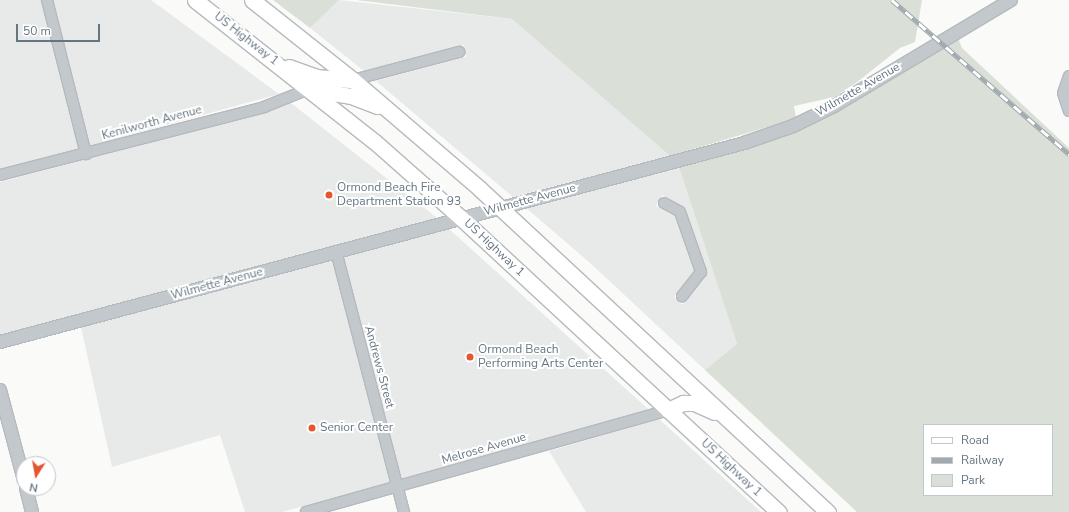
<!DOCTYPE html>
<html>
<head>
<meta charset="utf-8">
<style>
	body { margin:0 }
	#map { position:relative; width:1069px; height:512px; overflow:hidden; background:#fafaf8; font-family:"Nunito Sans",sans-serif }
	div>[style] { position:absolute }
	.built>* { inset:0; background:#e8e9e9 }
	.green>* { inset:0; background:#dadfd7 }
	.roads { filter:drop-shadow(1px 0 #b5babe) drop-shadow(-1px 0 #b5babe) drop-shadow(0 1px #b5babe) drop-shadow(0 -1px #b5babe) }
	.minor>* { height:10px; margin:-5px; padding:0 5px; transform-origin:5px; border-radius:5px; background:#c3c8cc }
	.tertiary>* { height:12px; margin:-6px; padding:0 6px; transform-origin:6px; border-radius:6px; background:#c3c8cc }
	.primary>* { height:15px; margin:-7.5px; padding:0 7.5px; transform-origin:7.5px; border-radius:7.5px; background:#fff }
	.rail>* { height:4.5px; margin-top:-2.25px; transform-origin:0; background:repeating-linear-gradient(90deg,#fff 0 9px,#a2aab0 0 18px); box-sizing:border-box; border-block:1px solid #a2aab0 }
	.dots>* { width:11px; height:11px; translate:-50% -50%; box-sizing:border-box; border:2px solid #fff; border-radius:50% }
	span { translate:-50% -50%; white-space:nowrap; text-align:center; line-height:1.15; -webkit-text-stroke:4px #fff; paint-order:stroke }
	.street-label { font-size:12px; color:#657683 }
	.poi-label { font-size:12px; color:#657683 }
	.left { translate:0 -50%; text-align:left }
	.legend { position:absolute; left:923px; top:424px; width:130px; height:72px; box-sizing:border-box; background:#fff; border:1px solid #c1c8cd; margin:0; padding:5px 7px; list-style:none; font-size:12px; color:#657683 }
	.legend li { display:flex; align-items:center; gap:8px; height:20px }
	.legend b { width:20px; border:1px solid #c1c8cd }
	.north { position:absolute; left:16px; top:456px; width:40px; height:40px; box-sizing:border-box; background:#fff; border:1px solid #c1c8cd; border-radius:50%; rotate:191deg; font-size:11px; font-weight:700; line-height:16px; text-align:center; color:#657683 }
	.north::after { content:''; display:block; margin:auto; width:14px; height:18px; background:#e4572e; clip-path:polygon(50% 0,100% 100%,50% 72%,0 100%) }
	.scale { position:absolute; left:16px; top:24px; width:84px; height:18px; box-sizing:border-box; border:2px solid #657683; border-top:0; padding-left:5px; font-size:12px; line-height:14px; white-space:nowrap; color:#657683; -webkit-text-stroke:3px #fff; paint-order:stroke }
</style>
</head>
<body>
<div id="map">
	<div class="built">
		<i style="clip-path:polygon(0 0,41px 0,79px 149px,0 169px)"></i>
		<i style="clip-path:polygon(53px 0,151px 0,279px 94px,90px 146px)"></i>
		<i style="clip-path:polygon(339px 0,512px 19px,670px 156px,513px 197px,376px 81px,466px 57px,464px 45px,364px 71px,310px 28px)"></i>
		<i style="clip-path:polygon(291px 103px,437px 218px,0 336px,0 182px,265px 113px)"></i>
		<i style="clip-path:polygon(evenodd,679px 167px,737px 344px,705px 370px,589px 262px,525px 207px,679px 167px,662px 195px,685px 210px,706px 269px,705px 276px,682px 305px,674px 297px,694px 271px,675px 217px,656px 206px,662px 195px)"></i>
		<i style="clip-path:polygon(448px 228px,648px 409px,402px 480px,343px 256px)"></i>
		<i style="clip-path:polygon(332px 259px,390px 483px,282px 512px,245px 512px,220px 435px,112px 467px,81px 327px)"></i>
		<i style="clip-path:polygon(659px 419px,761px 512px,586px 512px,549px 451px)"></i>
	</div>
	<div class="green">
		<i style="clip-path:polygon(273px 0,339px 0,310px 28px)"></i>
		<i style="clip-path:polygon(356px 0,922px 0,915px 42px,900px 48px,856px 83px,834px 97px,794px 106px,796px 118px,791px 120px,670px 156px,512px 19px)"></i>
		<i style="clip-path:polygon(evenodd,958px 38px,962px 48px,1069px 148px,1069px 512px,857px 512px,705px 370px,737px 344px,679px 167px,797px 131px,837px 112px,958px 38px,924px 425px,1052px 425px,1052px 495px,924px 495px,924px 425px)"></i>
	</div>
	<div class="roads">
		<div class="minor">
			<i style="left:47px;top:0;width:159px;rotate:75.8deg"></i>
			<i style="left:1069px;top:76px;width:18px;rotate:109deg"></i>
			<i style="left:1063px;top:93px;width:19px;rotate:72deg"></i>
			<i style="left:353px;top:80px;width:110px;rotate:-14.8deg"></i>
			<i style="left:0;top:175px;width:273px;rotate:-14.4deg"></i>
			<i style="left:264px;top:107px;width:48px;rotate:-21.8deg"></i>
			<i style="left:664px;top:203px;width:18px;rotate:29deg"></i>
			<i style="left:680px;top:212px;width:64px;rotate:70.7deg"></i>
			<i style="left:701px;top:272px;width:31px;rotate:128deg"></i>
			<i style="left:336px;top:251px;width:270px;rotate:75.4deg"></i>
			<i style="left:306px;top:512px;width:376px;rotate:-15.7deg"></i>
		</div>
		<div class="tertiary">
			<i style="left:0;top:342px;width:770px;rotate:-14.97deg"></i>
			<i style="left:744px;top:143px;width:52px;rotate:-19.1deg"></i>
			<i style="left:793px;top:126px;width:46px;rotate:-26deg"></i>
			<i style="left:834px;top:106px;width:206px;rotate:-30.9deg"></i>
			<i style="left:0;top:390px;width:93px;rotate:75.1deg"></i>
			<i style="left:26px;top:488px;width:25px;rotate:76deg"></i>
		</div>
		<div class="primary">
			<i style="left:195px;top:0;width:229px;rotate:38.3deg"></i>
			<i style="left:375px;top:142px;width:115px;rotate:41.5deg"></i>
			<i style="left:461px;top:218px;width:433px;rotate:42.8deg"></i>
			<i style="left:252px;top:0;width:129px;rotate:38.4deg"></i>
			<i style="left:353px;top:80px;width:167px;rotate:40.6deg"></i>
			<i style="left:480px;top:189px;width:475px;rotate:42.9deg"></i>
			<i style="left:289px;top:67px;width:29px;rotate:20deg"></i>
			<i style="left:316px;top:77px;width:37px;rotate:5deg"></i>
			<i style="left:309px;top:89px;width:43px;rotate:9.5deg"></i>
			<i style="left:351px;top:96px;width:28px;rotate:21deg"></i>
			<i style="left:668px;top:410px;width:17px;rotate:-25deg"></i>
			<i style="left:683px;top:403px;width:11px"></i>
			<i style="left:694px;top:403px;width:22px;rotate:24deg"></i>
		</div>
	</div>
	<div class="rail">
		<i style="left:892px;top:0;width:235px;rotate:41deg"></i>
	</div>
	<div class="dots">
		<i style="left:329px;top:195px;background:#e4572e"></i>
		<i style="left:470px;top:357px;background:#e4572e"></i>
		<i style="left:312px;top:428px;background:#e4572e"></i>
	</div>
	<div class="street-label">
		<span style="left:246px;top:39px;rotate:38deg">US Highway 1</span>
		<span style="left:858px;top:90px;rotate:-30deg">Wilmette Avenue</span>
		<span style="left:152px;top:123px;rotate:-15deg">Kenilworth Avenue</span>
		<span style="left:530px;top:200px;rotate:-15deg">Wilmette Avenue</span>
		<span style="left:494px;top:248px;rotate:43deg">US Highway 1</span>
		<span style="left:217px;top:284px;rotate:-15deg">Wilmette Avenue</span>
		<span style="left:379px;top:367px;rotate:75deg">Andrews Street</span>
		<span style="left:484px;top:449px;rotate:-16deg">Melrose Avenue</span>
		<span style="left:731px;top:468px;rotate:43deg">US Highway 1</span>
	</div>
	<div class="poi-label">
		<span class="left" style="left:337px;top:195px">Ormond Beach Fire<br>Department Station 93</span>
		<span class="left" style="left:478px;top:357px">Ormond Beach<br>Performing Arts Center</span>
		<span class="left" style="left:320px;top:428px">Senior Center</span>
	</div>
	<ul class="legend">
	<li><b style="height:5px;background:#fff"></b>Road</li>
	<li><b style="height:5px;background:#a2aab0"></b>Railway</li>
	<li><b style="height:11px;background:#dadfd7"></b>Park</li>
	</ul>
	<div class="north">N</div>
	<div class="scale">50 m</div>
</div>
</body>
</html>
